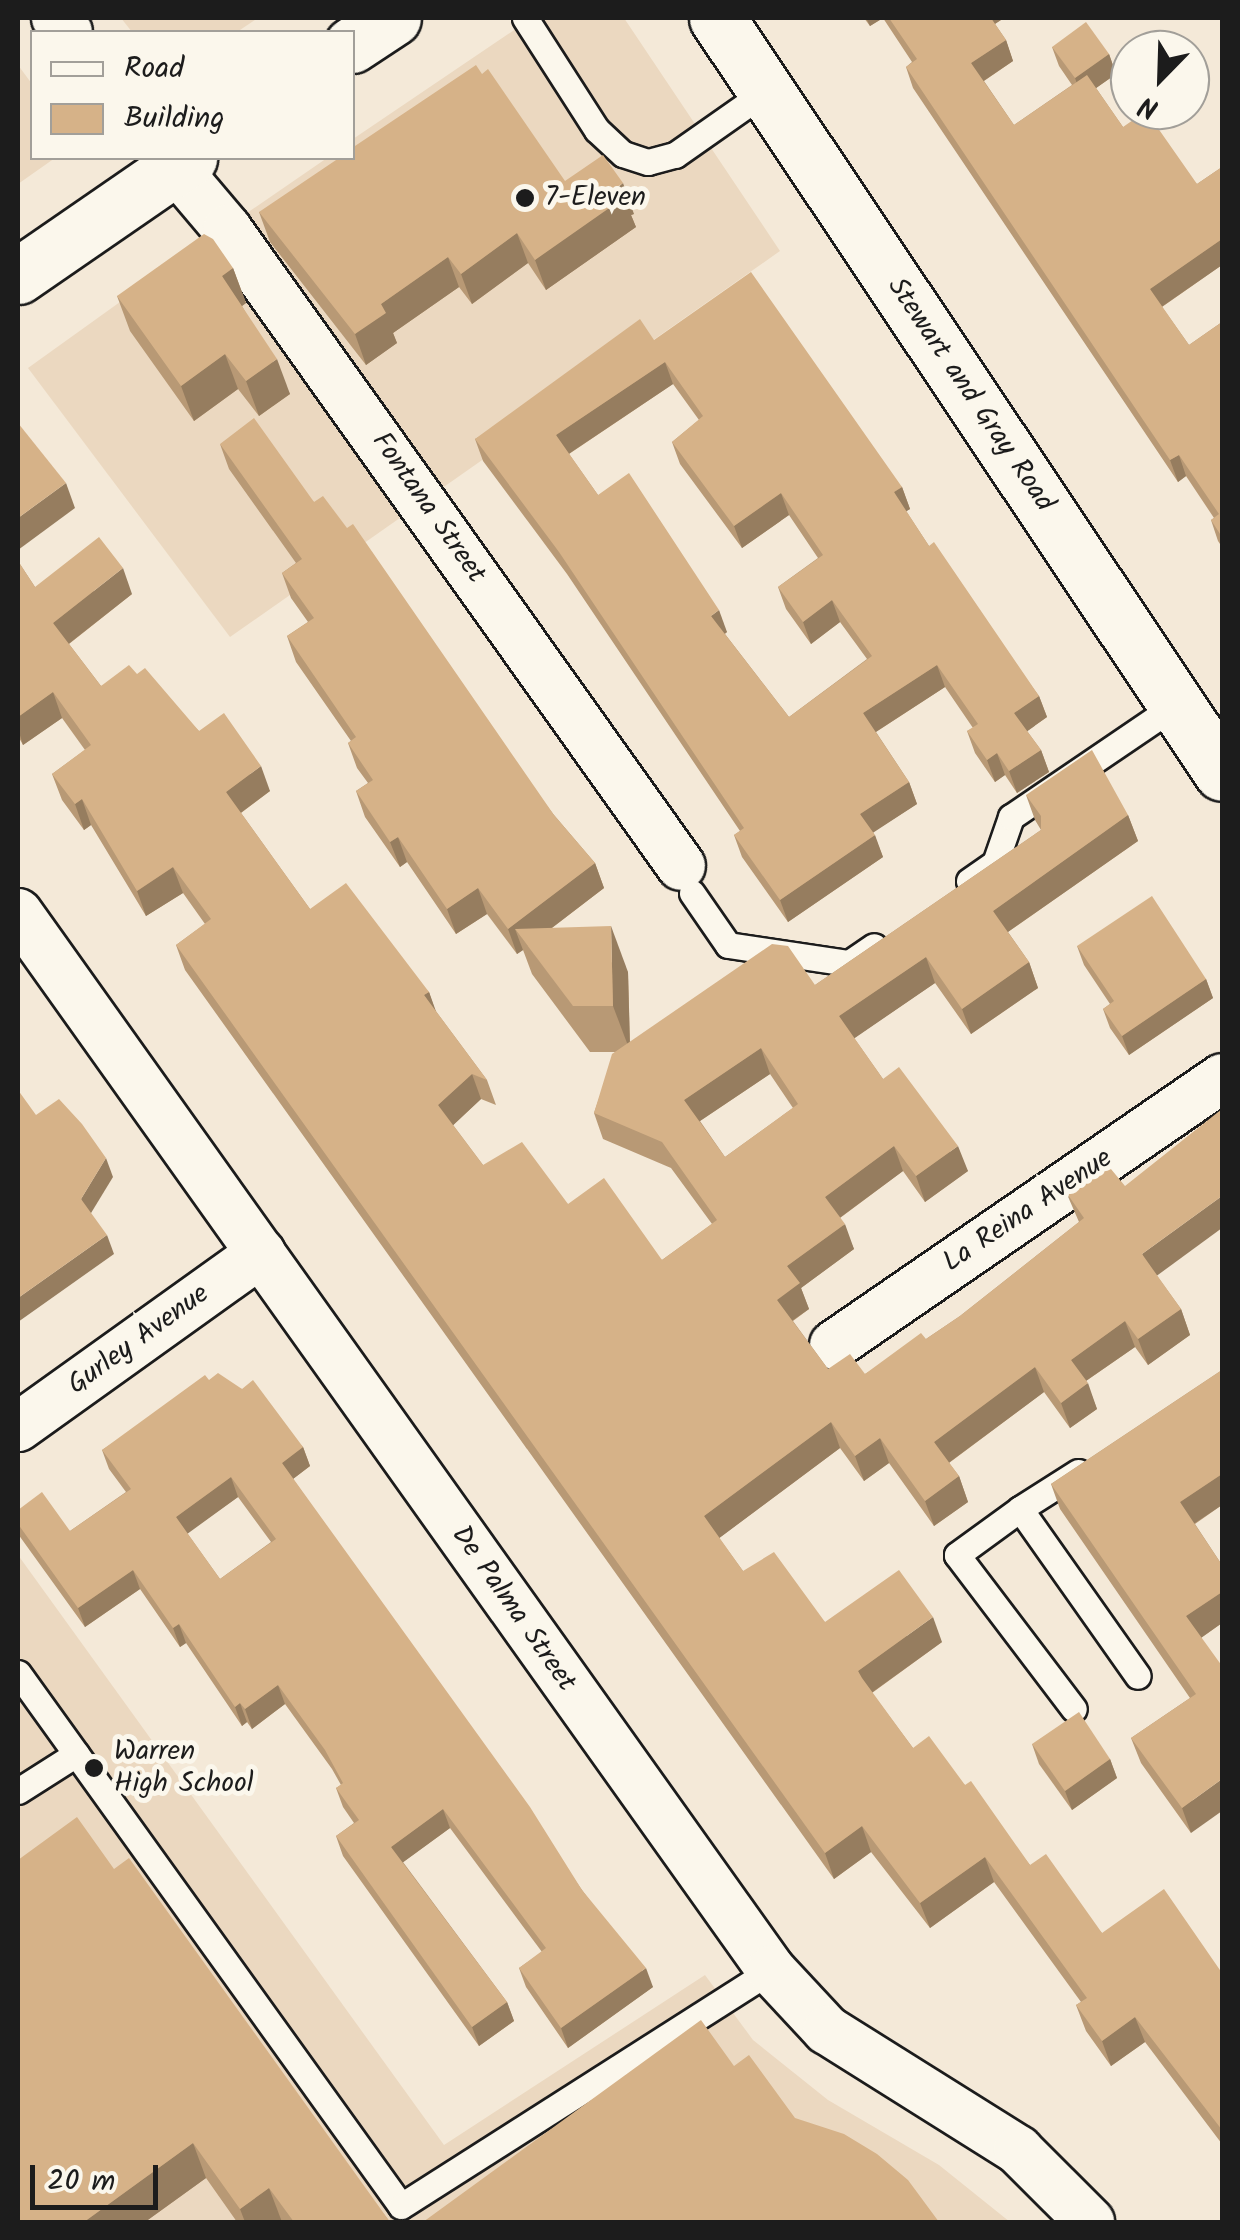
<!DOCTYPE html>
<html>
<head>
<meta charset="utf-8">
<style>
	body { margin:0 }
	#map { position:relative; width:1240px; height:2240px; overflow:hidden; background:#f4e9d8; font-family:Kalam,sans-serif }
	div>[style] { position:absolute }
	.built>* { inset:0; background:#ebd8c0 }
	.roads { filter:drop-shadow(2px 0 #1c1c1c) drop-shadow(-2px 0 #1c1c1c) drop-shadow(0 2px #1c1c1c) drop-shadow(0 -2px #1c1c1c) }
	.lane>* { height:25px; margin:-12.5px; padding:0 12.5px; transform-origin:12.5px; border-radius:12.5px; background:#fbf7ec }
	.street>* { height:48px; margin:-24px; padding:0 24px; transform-origin:24px; border-radius:24px; background:#fbf7ec }
	.secondary>* { height:55px; margin:-27.5px; padding:0 27.5px; transform-origin:27.5px; border-radius:27.5px; background:#fbf7ec }
	.wall>* { inset:0; background:#b89975 }
	.shaded-wall>* { inset:0; background:#967d5f }
	.building>* { inset:0; background:#d6b288 }
	.dots>* { width:28px; height:28px; translate:-50% -50%; box-sizing:border-box; border:5px solid #fbf7ec; border-radius:50% }
	span { translate:-50% -50%; white-space:nowrap; text-align:center; line-height:1.15; -webkit-text-stroke:10px #fbf7ec; paint-order:stroke }
	.poi-label { font-size:28px; color:#1c1c1c }
	.left { translate:0 -50%; text-align:left }
	.street-label { font-size:28px; color:#1c1c1c }
	.frame { position:absolute; inset:0; border:20px solid #1c1c1c; pointer-events:none }
	.legend { position:absolute; left:30px; top:30px; width:325px; height:130px; box-sizing:border-box; background:#fbf7ec; border:2px solid #a29f99; margin:0; padding:12px 18px; list-style:none; font-size:30px; color:#1c1c1c }
	.legend li { display:flex; align-items:center; gap:20px; height:50px }
	.legend b { width:50px; border:2px solid #a29f99 }
	.north { position:absolute; left:1110px; top:30px; width:100px; height:100px; box-sizing:border-box; background:#fbf7ec; border:2px solid #a29f99; border-radius:50%; rotate:203deg; font-size:28px; font-weight:700; line-height:40px; text-align:center; color:#1c1c1c }
	.north::after { content:''; display:block; margin:auto; width:35px; height:45px; background:#1c1c1c; clip-path:polygon(50% 0,100% 100%,50% 72%,0 100%) }
	.scale { position:absolute; left:30px; top:2165px; width:128px; height:45px; box-sizing:border-box; border:5px solid #1c1c1c; border-top:0; padding-left:12px; font-size:30px; line-height:35px; white-space:nowrap; color:#1c1c1c; -webkit-text-stroke:8px #fbf7ec; paint-order:stroke }
</style>
</head>
<body>
<div id="map">
	<div class="built">
		<i style="clip-path:polygon(121px 18px,258px 18px,237px 32px,132px 32px)"></i>
		<i style="clip-path:polygon(532px 18px,624px 18px,780px 251px,438px 491px,244px 215px,327px 158px,352px 158px,353px 139px)"></i>
		<i style="clip-path:polygon(18px 65px,32px 84px,32px 158px,55px 158px,18px 184px)"></i>
		<i style="clip-path:polygon(212px 236px,407px 513px,230px 637px,28px 368px)"></i>
		<i style="clip-path:polygon(18px 1555px,444px 2145px,705px 1975px,753px 2040px,828px 2100px,939px 2165px,1010px 2222px,18px 2222px)"></i>
	</div>
	<div class="roads">
		<div class="lane">
			<i style="left:525px;top:18px;width:133px;rotate:57.3deg"></i>
			<i style="left:597px;top:130px;width:35px;rotate:43deg"></i>
			<i style="left:623px;top:154px;width:26px;rotate:18deg"></i>
			<i style="left:648px;top:162px;width:28px;rotate:-15deg"></i>
			<i style="left:675px;top:155px;width:111px;rotate:-35.1deg"></i>
			<i style="left:969px;top:881px;width:32px;rotate:-35deg"></i>
			<i style="left:995px;top:863px;width:49px;rotate:-70.8deg"></i>
			<i style="left:1011px;top:817px;width:199px;rotate:-34.2deg"></i>
			<i style="left:692px;top:893px;width:63px;rotate:55.3deg"></i>
			<i style="left:728px;top:945px;width:122px;rotate:8.5deg"></i>
			<i style="left:849px;top:963px;width:30px;rotate:-34deg"></i>
			<i style="left:1078px;top:1472px;width:69px;rotate:147.5deg"></i>
			<i style="left:1020px;top:1509px;width:204px;rotate:54.8deg"></i>
			<i style="left:1020px;top:1509px;width:78px;rotate:143.9deg"></i>
			<i style="left:957px;top:1555px;width:193px;rotate:52.8deg"></i>
			<i style="left:18px;top:1673px;width:656px;rotate:54.3deg"></i>
			<i style="left:401px;top:2206px;width:439px;rotate:-32.5deg"></i>
			<i style="left:18px;top:1791px;width:69px;rotate:-32.5deg"></i>
		</div>
		<div class="street">
			<i style="left:56px;top:18px;width:18px;rotate:49deg"></i>
			<i style="left:167px;top:158px;width:93px;rotate:49.8deg"></i>
			<i style="left:227px;top:229px;width:782px;rotate:54.52deg"></i>
			<i style="left:18px;top:913px;width:1298px;rotate:54.53deg"></i>
			<i style="left:771px;top:1970px;width:82px;rotate:47deg"></i>
			<i style="left:827px;top:2030px;width:226px;rotate:32.1deg"></i>
			<i style="left:1018px;top:2150px;width:102px;rotate:45deg"></i>
			<i style="left:834px;top:1345px;width:471px;rotate:-34.5deg"></i>
			<i style="left:18px;top:1427px;width:299px;rotate:-35.6deg"></i>
		</div>
		<div class="secondary">
			<i style="left:717px;top:18px;width:908px;rotate:56.22deg"></i>
			<i style="left:352px;top:45px;width:49px;rotate:-33.4deg"></i>
			<i style="left:18px;top:276px;width:208px;rotate:-34.6deg"></i>
		</div>
	</div>
	<div class="wall">
		<i style="clip-path:polygon(864px 18px,1004px 18px,995px 24px,1006px 40px,1013px 61px,984px 81px,1014px 125px,1072px 85px,1059px 66px,1052px 47px,1109px 54px,1116px 74px,1096px 88px,1123px 127px,1197px 184px,1222px 167px,1222px 265px,1162px 307px,1189px 345px,1222px 322px,1222px 547px,1218px 541px,1211px 520px,1214px 518px,1186px 476px,1178px 482px,913px 88px,906px 67px,912px 62px,883px 18px,870px 26px)"></i>
		<i style="clip-path:polygon(565px 181px,634px 214px,631px 215px,636px 227px,546px 290px,528px 263px,472px 304px,459px 287px,393px 333px,397px 343px,366px 365px,270px 242px,259px 212px)"></i>
		<i style="clip-path:polygon(233px 268px,246px 303px,242px 306px,290px 394px,259px 416px,238px 389px,194px 421px,130px 331px,117px 296px)"></i>
		<i style="clip-path:polygon(evenodd,654px 340px,902px 487px,910px 509px,906px 511px,929px 546px,1039px 696px,1047px 717px,1027px 731px,1041px 750px,1049px 772px,1017px 793px,1005px 775px,995px 782px,975px 753px,967px 731px,973px 728px,945px 687px,876px 732px,909px 782px,917px 804px,873px 832px,883px 857px,788px 922px,742px 857px,734px 835px,740px 831px,567px 574px,483px 461px,475px 439px,654px 340px,673px 384px,699px 420px,672px 442px,680px 464px,742px 548px,789px 515px,818px 558px,778px 587px,786px 609px,811px 644px,840px 622px,867px 659px,789px 717px,725px 634px,727px 632px,598px 495px,569px 454px,673px 384px)"></i>
		<i style="clip-path:polygon(evenodd,220px 444px,314px 502px,554px 815px,595px 863px,604px 888px,552px 928px,628px 972px,630px 1042px,815px 985px,1041px 830px,1035px 820px,1026px 795px,1128px 815px,1138px 841px,1008px 932px,1029px 962px,1038px 988px,971px 1034px,935px 983px,854px 1038px,883px 1079px,968px 1171px,925px 1202px,903px 1171px,840px 1218px,854px 1249px,801px 1288px,809px 1309px,793px 1321px,828px 1369px,865px 1374px,926px 1339px,960px 1316px,1079px 1222px,1066px 1192px,1157px 1276px,1181px 1309px,1190px 1335px,1148px 1365px,1135px 1347px,1086px 1381px,1097px 1409px,1070px 1428px,1044px 1392px,949px 1463px,959px 1476px,968px 1502px,934px 1526px,889px 1463px,864px 1481px,840px 1448px,719px 1538px,743px 1571px,825px 1622px,942px 1642px,872px 1693px,913px 1748px,965px 1785px,1030px 1865px,1102px 1933px,1222px 1973px,1222px 2144px,1145px 2042px,1111px 2066px,1086px 2031px,1076px 2005px,1081px 2002px,994px 1882px,930px 1928px,871px 1852px,834px 1879px,185px 970px,176px 945px,205px 924px,183px 893px,146px 916px,91px 825px,84px 830px,62px 800px,52px 774px,85px 750px,62px 718px,23px 745px,18px 736px,18px 561px,35px 587px,132px 594px,69px 644px,101px 686px,137px 674px,199px 731px,270px 791px,241px 813px,310px 909px,429px 992px,435px 1010px,487px 1080px,496px 1105px,481px 1099px,453px 1125px,483px 1165px,568px 1204px,662px 1260px,712px 1224px,671px 1168px,603px 1139px,594px 1113px,615px 1052px,590px 1052px,532px 974px,523px 950px,517px 954px,487px 914px,456px 934px,407px 862px,400px 867px,365px 817px,356px 791px,368px 783px,357px 768px,348px 743px,351px 741px,296px 662px,287px 636px,308px 622px,291px 598px,282px 573px,296px 563px,229px 469px,220px 444px,770px 1074px,793px 1108px,725px 1157px,700px 1121px,770px 1074px)"></i>
		<i style="clip-path:polygon(1077px 946px,1206px 979px,1213px 998px,1129px 1055px,1110px 1028px,1103px 1009px,1110px 1004px,1084px 965px)"></i>
		<i style="clip-path:polygon(1222px 1370px,1222px 1505px,1195px 1524px,1222px 1565px,1222px 1623px,1201px 1638px,1191px 1833px,1141px 1763px,1131px 1738px,1190px 1698px,1060px 1509px,1051px 1484px)"></i>
		<i style="clip-path:polygon(evenodd,209px 1380px,242px 1389px,303px 1447px,310px 1466px,293px 1479px,582px 1890px,653px 1987px,568px 2048px,526px 1987px,519px 1968px,542px 1952px,450px 1828px,403px 1862px,507px 2002px,514px 2021px,479px 2046px,343px 1856px,336px 1836px,354px 1823px,343px 1807px,336px 1788px,341px 1785px,332px 1769px,285px 1704px,252px 1729px,247px 1722px,242px 1726px,186px 1643px,180px 1647px,140px 1589px,85px 1627px,18px 1534px,18px 1510px,70px 1531px,126px 1492px,109px 1469px,102px 1450px,209px 1380px,238px 1497px,271px 1542px,220px 1579px,187px 1533px,238px 1497px)"></i>
		<i style="clip-path:polygon(1032px 1744px,1110px 1759px,1117px 1778px,1072px 1810px,1039px 1764px)"></i>
		<i style="clip-path:polygon(114px 1869px,390px 2222px,237px 2222px,206px 2178px,145px 2222px,18px 2222px)"></i>
	</div>
	<div class="shaded-wall">
		<i style="clip-path:polygon(866px 18px,883px 18px,870px 26px)"></i>
		<i style="clip-path:polygon(987px 18px,1004px 18px,990px 27px)"></i>
		<i style="clip-path:polygon(1006px 40px,1013px 61px,979px 84px,971px 63px)"></i>
		<i style="clip-path:polygon(1109px 54px,1116px 74px,1082px 98px,1075px 78px)"></i>
		<i style="clip-path:polygon(623px 183px,634px 214px,631px 215px,636px 227px,546px 290px,535px 260px)"></i>
		<i style="clip-path:polygon(517px 233px,528px 263px,472px 304px,461px 274px)"></i>
		<i style="clip-path:polygon(1222px 239px,1222px 265px,1157px 310px,1150px 289px)"></i>
		<i style="clip-path:polygon(448px 257px,459px 287px,393px 333px,397px 343px,366px 365px,355px 334px,381px 304px)"></i>
		<i style="clip-path:polygon(233px 268px,246px 303px,235px 311px,222px 276px)"></i>
		<i style="clip-path:polygon(225px 354px,238px 389px,194px 421px,181px 386px)"></i>
		<i style="clip-path:polygon(277px 359px,290px 394px,259px 416px,246px 381px)"></i>
		<i style="clip-path:polygon(665px 362px,673px 384px,564px 457px,556px 435px)"></i>
		<i style="clip-path:polygon(1179px 455px,1186px 476px,1178px 482px,1170px 460px)"></i>
		<i style="clip-path:polygon(66px 483px,75px 508px,18px 550px,18px 518px)"></i>
		<i style="clip-path:polygon(902px 487px,910px 509px,902px 514px,894px 492px)"></i>
		<i style="clip-path:polygon(781px 493px,789px 515px,742px 548px,734px 526px)"></i>
		<i style="clip-path:polygon(123px 568px,132px 594px,62px 649px,53px 623px)"></i>
		<i style="clip-path:polygon(832px 600px,840px 622px,811px 644px,803px 622px)"></i>
		<i style="clip-path:polygon(719px 610px,727px 632px,719px 637px,711px 616px)"></i>
		<i style="clip-path:polygon(937px 665px,945px 687px,871px 735px,863px 713px)"></i>
		<i style="clip-path:polygon(53px 692px,62px 718px,23px 745px,18px 729px,18px 717px)"></i>
		<i style="clip-path:polygon(1039px 696px,1047px 717px,1022px 735px,1014px 713px)"></i>
		<i style="clip-path:polygon(1041px 750px,1049px 772px,1017px 793px,1009px 771px)"></i>
		<i style="clip-path:polygon(997px 753px,1005px 775px,995px 782px,987px 760px)"></i>
		<i style="clip-path:polygon(261px 766px,270px 791px,235px 817px,226px 792px)"></i>
		<i style="clip-path:polygon(909px 782px,917px 804px,868px 836px,860px 814px)"></i>
		<i style="clip-path:polygon(82px 799px,91px 825px,84px 830px,75px 804px)"></i>
		<i style="clip-path:polygon(1128px 815px,1138px 841px,1002px 936px,993px 911px)"></i>
		<i style="clip-path:polygon(875px 835px,883px 857px,788px 922px,780px 900px)"></i>
		<i style="clip-path:polygon(398px 837px,407px 862px,400px 867px,390px 842px)"></i>
		<i style="clip-path:polygon(595px 863px,604px 888px,528px 946px,515px 929px,523px 950px,517px 954px,508px 929px)"></i>
		<i style="clip-path:polygon(173px 867px,183px 893px,146px 916px,137px 891px)"></i>
		<i style="clip-path:polygon(478px 888px,487px 914px,456px 934px,447px 909px)"></i>
		<i style="clip-path:polygon(611px 926px,628px 972px,630px 1051px,613px 1006px)"></i>
		<i style="clip-path:polygon(926px 957px,935px 983px,849px 1042px,839px 1016px)"></i>
		<i style="clip-path:polygon(1029px 962px,1038px 988px,971px 1034px,962px 1009px)"></i>
		<i style="clip-path:polygon(1206px 979px,1213px 998px,1129px 1055px,1122px 1036px)"></i>
		<i style="clip-path:polygon(429px 992px,438px 1017px,424px 995px)"></i>
		<i style="clip-path:polygon(761px 1048px,770px 1074px,694px 1125px,684px 1100px)"></i>
		<i style="clip-path:polygon(472px 1074px,481px 1099px,447px 1131px,438px 1105px)"></i>
		<i style="clip-path:polygon(894px 1146px,903px 1171px,834px 1222px,825px 1197px)"></i>
		<i style="clip-path:polygon(958px 1146px,968px 1171px,925px 1202px,916px 1176px)"></i>
		<i style="clip-path:polygon(106px 1158px,113px 1177px,88px 1218px,81px 1199px)"></i>
		<i style="clip-path:polygon(1222px 1196px,1222px 1228px,1151px 1280px,1142px 1254px)"></i>
		<i style="clip-path:polygon(845px 1224px,854px 1249px,801px 1288px,809px 1309px,786px 1325px,777px 1300px,787px 1266px)"></i>
		<i style="clip-path:polygon(107px 1235px,114px 1254px,18px 1322px,18px 1298px)"></i>
		<i style="clip-path:polygon(1181px 1309px,1190px 1335px,1148px 1365px,1138px 1339px)"></i>
		<i style="clip-path:polygon(1125px 1321px,1135px 1347px,1080px 1385px,1071px 1360px)"></i>
		<i style="clip-path:polygon(1035px 1367px,1044px 1392px,943px 1467px,934px 1442px)"></i>
		<i style="clip-path:polygon(1088px 1383px,1097px 1409px,1070px 1428px,1061px 1403px)"></i>
		<i style="clip-path:polygon(831px 1422px,840px 1448px,714px 1542px,704px 1516px)"></i>
		<i style="clip-path:polygon(880px 1438px,889px 1463px,864px 1481px,855px 1456px)"></i>
		<i style="clip-path:polygon(303px 1447px,310px 1466px,289px 1482px,282px 1463px)"></i>
		<i style="clip-path:polygon(1222px 1474px,1222px 1505px,1189px 1527px,1180px 1502px)"></i>
		<i style="clip-path:polygon(959px 1476px,968px 1502px,934px 1526px,925px 1501px)"></i>
		<i style="clip-path:polygon(231px 1477px,238px 1497px,183px 1537px,176px 1517px)"></i>
		<i style="clip-path:polygon(133px 1570px,140px 1589px,85px 1627px,78px 1608px)"></i>
		<i style="clip-path:polygon(1222px 1592px,1222px 1623px,1195px 1642px,1186px 1616px)"></i>
		<i style="clip-path:polygon(933px 1617px,942px 1642px,867px 1696px,858px 1671px)"></i>
		<i style="clip-path:polygon(179px 1624px,186px 1643px,180px 1647px,173px 1628px)"></i>
		<i style="clip-path:polygon(278px 1685px,285px 1704px,252px 1729px,245px 1709px)"></i>
		<i style="clip-path:polygon(240px 1703px,247px 1722px,242px 1726px,235px 1707px)"></i>
		<i style="clip-path:polygon(1110px 1759px,1117px 1778px,1072px 1810px,1065px 1791px)"></i>
		<i style="clip-path:polygon(1222px 1779px,1222px 1811px,1191px 1833px,1182px 1808px)"></i>
		<i style="clip-path:polygon(443px 1809px,450px 1828px,398px 1866px,391px 1847px)"></i>
		<i style="clip-path:polygon(862px 1826px,871px 1852px,834px 1879px,825px 1853px)"></i>
		<i style="clip-path:polygon(985px 1857px,994px 1882px,930px 1928px,920px 1903px)"></i>
		<i style="clip-path:polygon(646px 1968px,653px 1987px,568px 2048px,561px 2028px)"></i>
		<i style="clip-path:polygon(507px 2002px,514px 2021px,479px 2046px,472px 2027px)"></i>
		<i style="clip-path:polygon(1135px 2017px,1145px 2042px,1111px 2066px,1102px 2041px)"></i>
		<i style="clip-path:polygon(193px 2143px,206px 2178px,145px 2222px,84px 2222px)"></i>
		<i style="clip-path:polygon(269px 2188px,282px 2222px,245px 2222px,240px 2209px)"></i>
	</div>
	<div class="building">
		<i style="clip-path:polygon(889px 18px,991px 18px,1006px 40px,971px 63px,1014px 125px,1087px 75px,1123px 127px,1146px 111px,1197px 184px,1222px 167px,1222px 239px,1150px 289px,1189px 345px,1222px 322px,1222px 537px,1211px 520px,1219px 514px,1179px 455px,1170px 460px,906px 67px,917px 59px)"></i>
		<i style="clip-path:polygon(1086px 22px,1109px 54px,1075px 78px,1052px 47px)"></i>
		<i style="clip-path:polygon(476px 65px,482px 74px,488px 69px,565px 181px,603px 155px,623px 183px,617px 187px,625px 197px,535px 260px,517px 233px,461px 274px,448px 257px,381px 304px,386px 313px,355px 334px,259px 212px,339px 158px,352px 158px,352px 148px)"></i>
		<i style="clip-path:polygon(204px 234px,213px 239px,233px 268px,222px 276px,277px 359px,246px 381px,225px 354px,181px 386px,117px 296px)"></i>
		<i style="clip-path:polygon(evenodd,751px 272px,902px 487px,894px 492px,929px 546px,934px 542px,1039px 696px,1014px 713px,1041px 750px,1009px 771px,997px 753px,987px 760px,967px 731px,978px 724px,937px 665px,863px 713px,909px 782px,860px 814px,875px 835px,780px 900px,734px 835px,744px 828px,559px 552px,475px 439px,640px 319px,654px 340px,751px 272px,665px 362px,703px 416px,672px 442px,734px 526px,781px 493px,823px 555px,778px 587px,803px 622px,832px 600px,872px 656px,789px 717px,711px 616px,719px 610px,629px 473px,598px 495px,556px 435px,665px 362px)"></i>
		<i style="clip-path:polygon(254px 418px,314px 502px,323px 496px,347px 528px,353px 524px,554px 815px,595px 863px,508px 929px,478px 888px,447px 909px,398px 837px,390px 842px,356px 791px,373px 780px,348px 743px,356px 737px,287px 636px,314px 618px,282px 573px,302px 559px,220px 444px)"></i>
		<i style="clip-path:polygon(18px 423px,66px 483px,18px 518px)"></i>
		<i style="clip-path:polygon(evenodd,99px 537px,123px 568px,53px 623px,101px 686px,129px 665px,137px 674px,145px 668px,199px 731px,224px 713px,261px 766px,226px 792px,310px 909px,346px 883px,429px 992px,424px 995px,487px 1080px,472px 1074px,438px 1105px,483px 1165px,522px 1142px,568px 1204px,604px 1178px,662px 1260px,717px 1220px,662px 1142px,594px 1113px,612px 1054px,772px 944px,788px 946px,815px 985px,1041px 830px,1041px 816px,1026px 795px,1092px 750px,1128px 815px,993px 911px,1029px 962px,962px 1009px,926px 957px,839px 1016px,883px 1079px,899px 1067px,958px 1146px,916px 1176px,894px 1146px,825px 1197px,845px 1224px,787px 1266px,800px 1283px,777px 1300px,828px 1369px,850px 1354px,865px 1374px,921px 1333px,926px 1339px,960px 1316px,1084px 1218px,1066px 1192px,1106px 1163px,1125px 1186px,1222px 1109px,1222px 1196px,1142px 1254px,1181px 1309px,1138px 1339px,1125px 1321px,1071px 1360px,1088px 1383px,1061px 1403px,1035px 1367px,934px 1442px,959px 1476px,925px 1501px,880px 1438px,855px 1456px,831px 1422px,704px 1516px,743px 1571px,774px 1552px,825px 1622px,899px 1570px,933px 1617px,858px 1671px,862px 1678px,913px 1748px,929px 1736px,965px 1785px,971px 1781px,1030px 1865px,1046px 1854px,1102px 1933px,1164px 1889px,1222px 1973px,1222px 2130px,1135px 2017px,1102px 2041px,1076px 2005px,1087px 1998px,985px 1857px,920px 1903px,862px 1826px,825px 1853px,176px 945px,211px 919px,173px 867px,137px 891px,82px 799px,75px 804px,52px 774px,91px 745px,53px 692px,18px 717px,18px 561px,35px 587px,99px 537px,761px 1048px,798px 1104px,725px 1157px,684px 1100px,761px 1048px)"></i>
		<i style="clip-path:polygon(1152px 896px,1206px 979px,1122px 1036px,1103px 1009px,1114px 1001px,1077px 946px)"></i>
		<i style="clip-path:polygon(611px 926px,613px 1006px,573px 1006px,515px 929px)"></i>
		<i style="clip-path:polygon(18px 1090px,36px 1115px,59px 1099px,82px 1124px,106px 1158px,81px 1199px,107px 1235px,18px 1298px,18px 1185px,20px 1184px,18px 1180px)"></i>
		<i style="clip-path:polygon(1222px 1370px,1222px 1474px,1180px 1502px,1222px 1565px,1222px 1592px,1186px 1616px,1222px 1666px,1222px 1779px,1182px 1808px,1131px 1738px,1196px 1694px,1051px 1484px)"></i>
		<i style="clip-path:polygon(evenodd,218px 1373px,242px 1389px,253px 1380px,303px 1447px,282px 1463px,530px 1807px,582px 1890px,646px 1968px,561px 2028px,519px 1968px,546px 1948px,443px 1809px,391px 1847px,507px 2002px,472px 2027px,336px 1836px,359px 1820px,336px 1788px,343px 1783px,325px 1750px,278px 1685px,245px 1709px,240px 1703px,235px 1707px,179px 1624px,173px 1628px,133px 1570px,78px 1608px,18px 1524px,18px 1510px,42px 1492px,70px 1531px,131px 1489px,102px 1450px,205px 1375px,209px 1380px,218px 1373px,231px 1477px,276px 1539px,220px 1579px,176px 1517px,231px 1477px)"></i>
		<i style="clip-path:polygon(1079px 1712px,1110px 1759px,1065px 1791px,1032px 1744px)"></i>
		<i style="clip-path:polygon(77px 1817px,114px 1869px,129px 1858px,390px 2222px,294px 2222px,269px 2188px,240px 2209px,193px 2143px,84px 2222px,52px 2222px,49px 2220px,47px 2222px,18px 2222px,18px 1860px)"></i>
		<i style="clip-path:polygon(701px 2020px,734px 2066px,749px 2055px,795px 2118px,844px 2134px,877px 2154px,908px 2180px,939px 2222px,423px 2222px)"></i>
	</div>
	<div class="dots">
		<i style="left:525px;top:198px;background:#1c1c1c"></i>
		<i style="left:94px;top:1768px;background:#1c1c1c"></i>
	</div>
	<div class="poi-label">
		<span class="left" style="left:545px;top:198px">7-Eleven</span>
		<span class="left" style="left:114px;top:1768px">Warren<br>High School</span>
	</div>
	<div class="street-label">
		<span style="left:970px;top:395px;rotate:56deg">Stewart and Gray Road</span>
		<span style="left:428px;top:508px;rotate:55deg">Fontana Street</span>
		<span style="left:1028px;top:1211px;rotate:-34deg">La Reina Avenue</span>
		<span style="left:139px;top:1340px;rotate:-36deg">Gurley Avenue</span>
		<span style="left:513px;top:1609px;rotate:55deg">De Palma Street</span>
	</div>
	<div class="frame"></div>
	<ul class="legend">
	<li><b style="height:12px;background:#fbf7ec"></b>Road</li>
	<li><b style="height:28px;background:#d6b288"></b>Building</li>
	</ul>
	<div class="north">N</div>
	<div class="scale">20 m</div>
</div>
</body>
</html>
